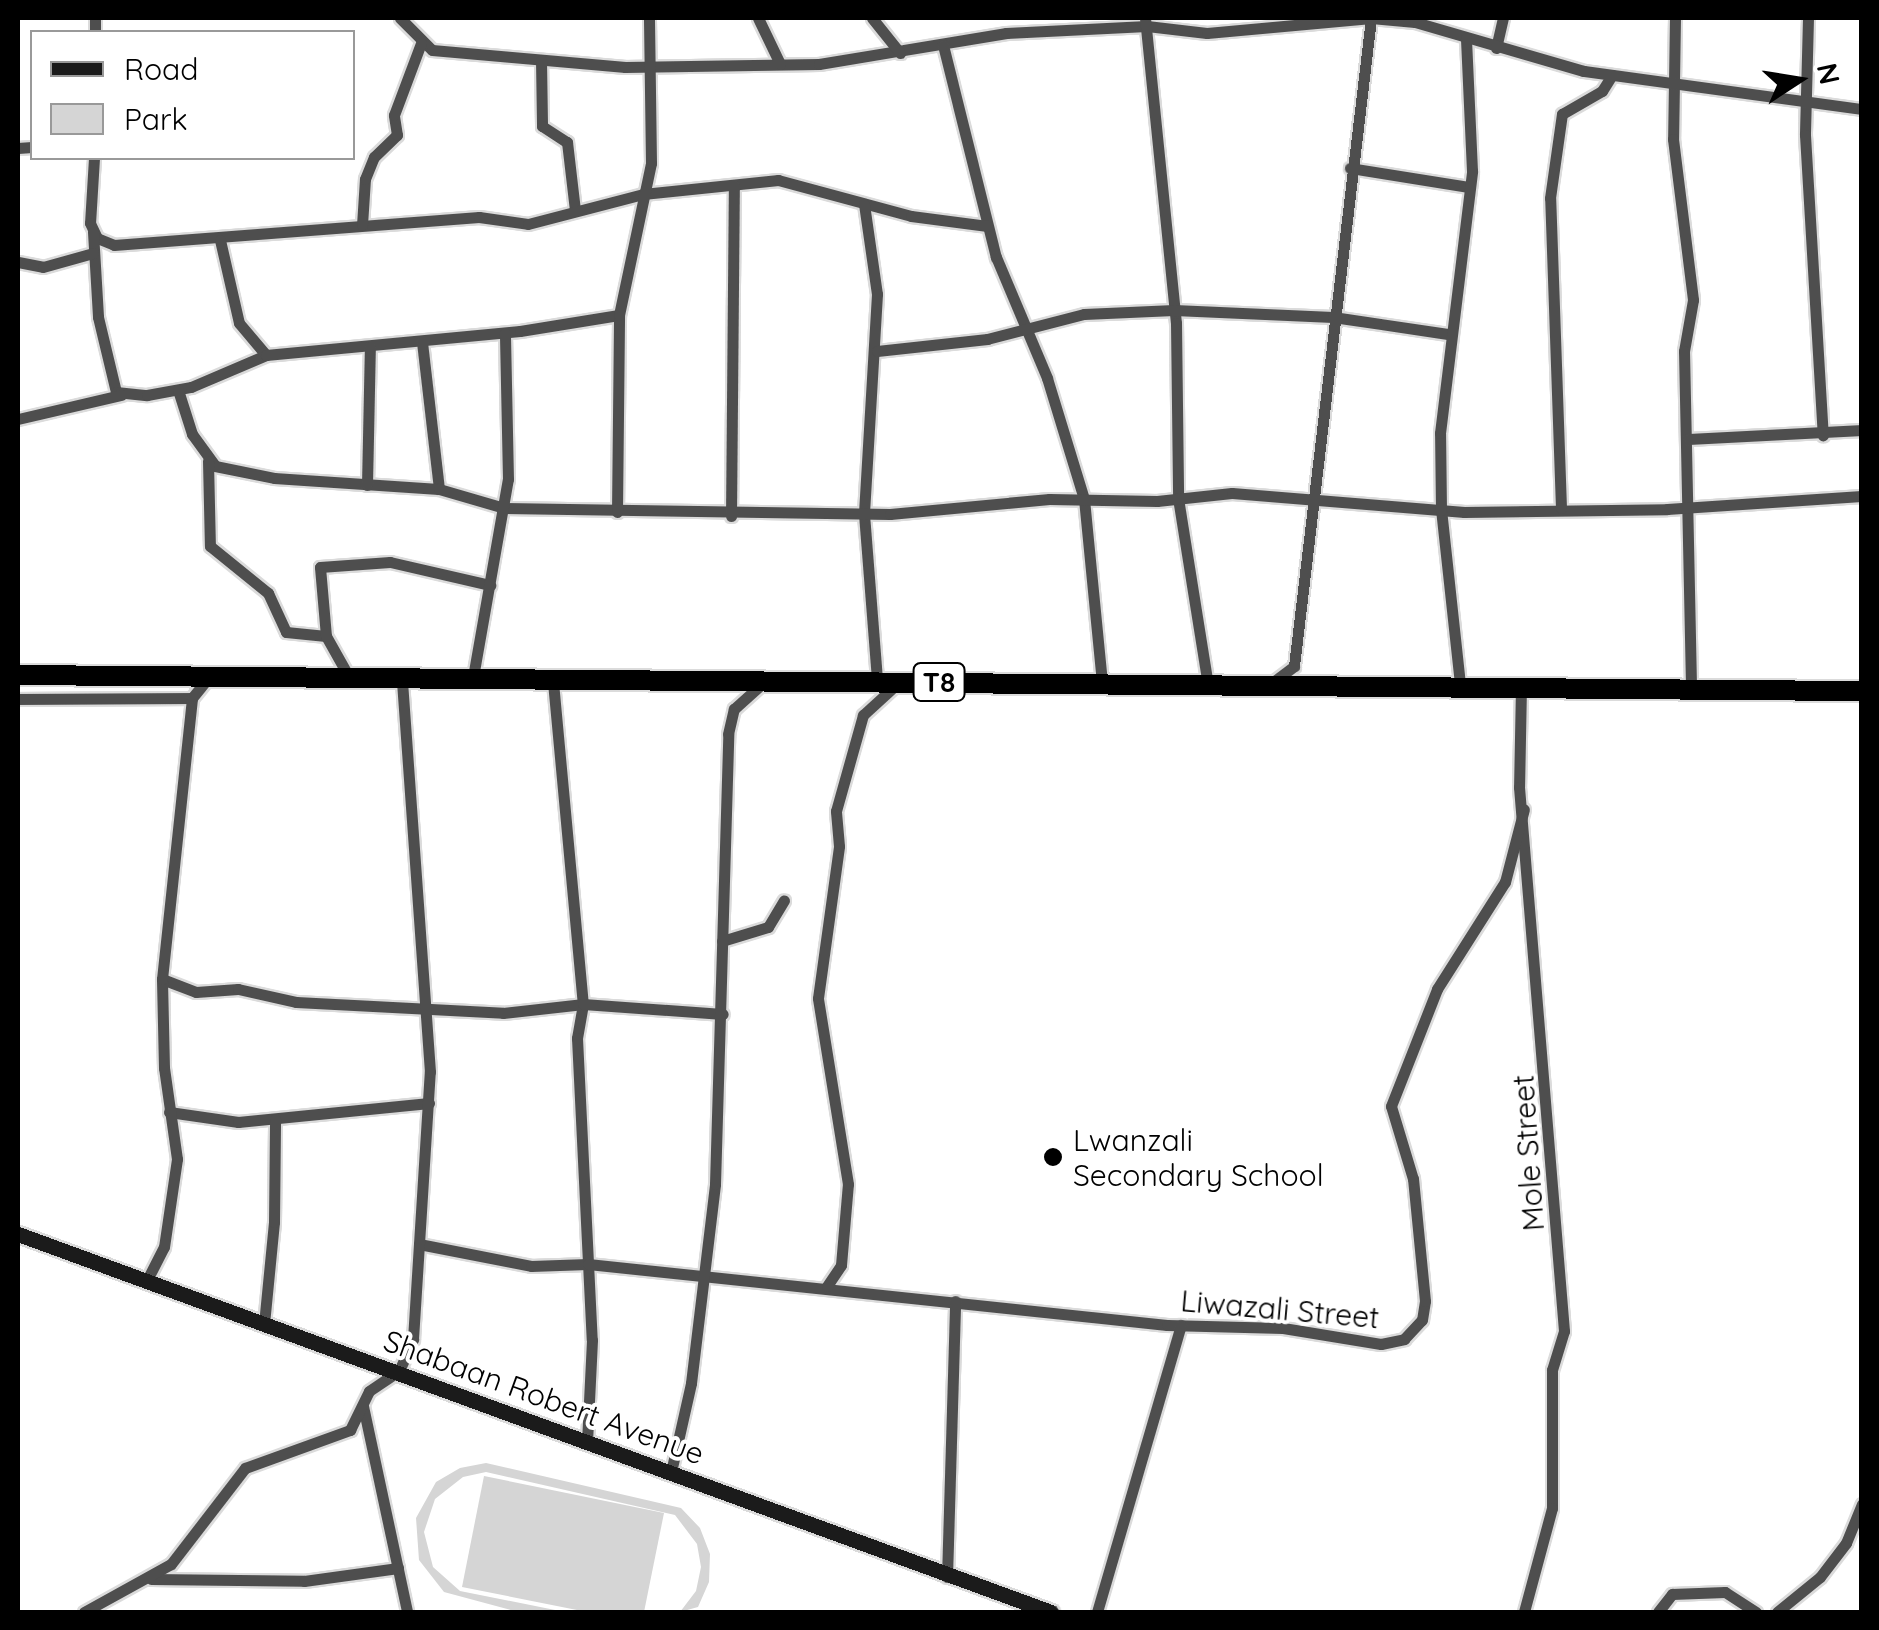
<!DOCTYPE html>
<html>
<head>
<meta charset="utf-8">
<style>
	body { margin:0 }
	#map { position:relative; width:1879px; height:1630px; overflow:hidden; background:#fff; font-family:Quicksand,sans-serif }
	div>[style] { position:absolute }
	.green>* { inset:0; background:#d5d5d5 }
	.roads { filter:drop-shadow(2px 0 #dbdbdb) drop-shadow(-2px 0 #dbdbdb) drop-shadow(0 2px #dbdbdb) drop-shadow(0 -2px #dbdbdb) }
	.street>* { height:11px; margin:-5.5px; padding:0 5.5px; transform-origin:5.5px; border-radius:5.5px; background:#4e4e4e }
	.secondary>* { height:15px; margin:-7.5px; padding:0 7.5px; transform-origin:7.5px; border-radius:7.5px; background:#1b1b1b }
	.highway>* { height:20px; margin:-10px; padding:0 10px; transform-origin:10px; border-radius:10px; background:#000 }
	.dots>* { width:28px; height:28px; translate:-50% -50%; box-sizing:border-box; border:5px solid #fff; border-radius:50% }
	span { translate:-50% -50%; white-space:nowrap; text-align:center; line-height:1.15; -webkit-text-stroke:8px #fff; paint-order:stroke }
	.shield-label span { padding:2px 8px; background:#fff; border:2px solid; border-radius:8px; -webkit-text-stroke-width:0 }
	.shield-label { font-size:28px; color:#000; font-weight:700 }
	.poi-label { font-size:30px; color:#000 }
	.left { translate:0 -50%; text-align:left }
	.street-label { font-size:30px; color:#000 }
	.frame { position:absolute; inset:0; border:20px solid #000; pointer-events:none }
	.legend { position:absolute; left:30px; top:30px; width:325px; height:130px; box-sizing:border-box; background:#fff; border:2px solid #999; margin:0; padding:12px 18px; list-style:none; font-size:30px; color:#000 }
	.legend li { display:flex; align-items:center; gap:20px; height:50px }
	.legend b { width:50px; border:2px solid #999 }
	.north { position:absolute; left:1749px; top:30px; width:100px; height:100px; -webkit-text-stroke:8px #fff; paint-order:stroke; rotate:78deg; font-size:28px; font-weight:700; line-height:40px; text-align:center; color:#000 }
	.north::after { content:''; display:block; margin:auto; width:35px; height:45px; background:#000; clip-path:polygon(50% 0,100% 100%,50% 72%,0 100%) }
</style>
</head>
<body>
<div id="map">
	<div class="green">
		<i style="clip-path:polygon(486px 1463px,681px 1508px,700px 1528px,710px 1554px,709px 1582px,698px 1607px,680px 1612px,696px 1591px,701px 1567px,697px 1544px,675px 1515px,486px 1472px,463px 1477px,435px 1499px,424px 1532px,433px 1567px,460px 1591px,565px 1612px,518px 1612px,444px 1592px,419px 1560px,416px 1518px,436px 1482px,460px 1468px)"></i>
		<i style="clip-path:polygon(484px 1476px,664px 1513px,644px 1612px,587px 1612px,462px 1587px)"></i>
	</div>
	<div class="roads">
		<div class="street">
			<i style="left:95px;top:18px;width:14px;rotate:90deg"></i>
			<i style="left:400px;top:18px;width:45px;rotate:45deg"></i>
			<i style="left:432px;top:50px;width:194px;rotate:5deg"></i>
			<i style="left:625px;top:67px;width:194px;rotate:-0.9deg"></i>
			<i style="left:819px;top:64px;width:190px;rotate:-9.4deg"></i>
			<i style="left:1006px;top:33px;width:141px;rotate:-2.8deg"></i>
			<i style="left:1147px;top:26px;width:60px;rotate:6.7deg"></i>
			<i style="left:1207px;top:33px;width:165px;rotate:-5.2deg"></i>
			<i style="left:758px;top:18px;width:51px;rotate:64.4deg"></i>
			<i style="left:872px;top:18px;width:45px;rotate:51.3deg"></i>
			<i style="left:1145px;top:18px;width:307px;rotate:84.2deg"></i>
			<i style="left:1176px;top:323px;width:175px;rotate:89.3deg"></i>
			<i style="left:1178px;top:498px;width:189px;rotate:80.9deg"></i>
			<i style="left:1675px;top:18px;width:121px;rotate:90.9deg"></i>
			<i style="left:1673px;top:139px;width:162px;rotate:82.9deg"></i>
			<i style="left:1693px;top:300px;width:52px;rotate:100deg"></i>
			<i style="left:1684px;top:351px;width:339px;rotate:88.8deg"></i>
			<i style="left:1808px;top:18px;width:117px;rotate:91.5deg"></i>
			<i style="left:1805px;top:135px;width:301px;rotate:86.6deg"></i>
			<i style="left:943px;top:45px;width:219px;rotate:76deg"></i>
			<i style="left:996px;top:257px;width:131px;rotate:67.1deg"></i>
			<i style="left:1047px;top:378px;width:127px;rotate:73deg"></i>
			<i style="left:1084px;top:499px;width:186px;rotate:84.4deg"></i>
			<i style="left:1496px;top:48px;width:31px;rotate:-77deg"></i>
			<i style="left:541px;top:60px;width:66px;rotate:89.1deg"></i>
			<i style="left:542px;top:126px;width:30px;rotate:33deg"></i>
			<i style="left:567px;top:142px;width:68px;rotate:83.3deg"></i>
			<i style="left:18px;top:148px;width:14px;rotate:-4deg"></i>
			<i style="left:94px;top:158px;width:65px;rotate:93.5deg"></i>
			<i style="left:90px;top:223px;width:17px;rotate:65deg"></i>
			<i style="left:97px;top:238px;width:18px;rotate:22deg"></i>
			<i style="left:114px;top:245px;width:366px;rotate:-4.4deg"></i>
			<i style="left:479px;top:217px;width:49px;rotate:8.1deg"></i>
			<i style="left:528px;top:224px;width:119px;rotate:-14.6deg"></i>
			<i style="left:643px;top:194px;width:136px;rotate:-5.9deg"></i>
			<i style="left:778px;top:180px;width:138px;rotate:15.1deg"></i>
			<i style="left:911px;top:216px;width:77px;rotate:7.5deg"></i>
			<i style="left:1350px;top:168px;width:121px;rotate:9.1deg"></i>
			<i style="left:864px;top:204px;width:91px;rotate:81.8deg"></i>
			<i style="left:877px;top:294px;width:220px;rotate:93.4deg"></i>
			<i style="left:864px;top:514px;width:168px;rotate:85.5deg"></i>
			<i style="left:362px;top:225px;width:46px;rotate:-86.3deg"></i>
			<i style="left:365px;top:179px;width:24px;rotate:-68deg"></i>
			<i style="left:374px;top:157px;width:32px;rotate:-44deg"></i>
			<i style="left:397px;top:135px;width:20px;rotate:-99deg"></i>
			<i style="left:394px;top:115px;width:77px;rotate:-69.4deg"></i>
			<i style="left:93px;top:232px;width:85px;rotate:86.6deg"></i>
			<i style="left:98px;top:317px;width:77px;rotate:76.5deg"></i>
			<i style="left:116px;top:392px;width:31px;rotate:6deg"></i>
			<i style="left:147px;top:395px;width:45px;rotate:-10.3deg"></i>
			<i style="left:191px;top:387px;width:82px;rotate:-23.1deg"></i>
			<i style="left:220px;top:240px;width:85px;rotate:77.1deg"></i>
			<i style="left:239px;top:323px;width:42px;rotate:49.8deg"></i>
			<i style="left:266px;top:355px;width:255px;rotate:-5.4deg"></i>
			<i style="left:520px;top:331px;width:100px;rotate:-9.2deg"></i>
			<i style="left:18px;top:262px;width:25px;rotate:11deg"></i>
			<i style="left:43px;top:267px;width:52px;rotate:-15.6deg"></i>
			<i style="left:422px;top:342px;width:148px;rotate:83.4deg"></i>
			<i style="left:877px;top:351px;width:111px;rotate:-6.2deg"></i>
			<i style="left:987px;top:339px;width:100px;rotate:-14.5deg"></i>
			<i style="left:1084px;top:314px;width:90px;rotate:-2.5deg"></i>
			<i style="left:1174px;top:310px;width:159px;rotate:2.5deg"></i>
			<i style="left:1333px;top:317px;width:116px;rotate:8.4deg"></i>
			<i style="left:178px;top:390px;width:46px;rotate:72.3deg"></i>
			<i style="left:192px;top:434px;width:39px;rotate:54deg"></i>
			<i style="left:215px;top:466px;width:60px;rotate:11.5deg"></i>
			<i style="left:274px;top:478px;width:165px;rotate:3.8deg"></i>
			<i style="left:439px;top:489px;width:68px;rotate:16.3deg"></i>
			<i style="left:504px;top:508px;width:386px;rotate:0.9deg"></i>
			<i style="left:890px;top:514px;width:160px;rotate:-5.4deg"></i>
			<i style="left:1049px;top:499px;width:108px;rotate:1.1deg"></i>
			<i style="left:1157px;top:501px;width:75px;rotate:-6.1deg"></i>
			<i style="left:1232px;top:493px;width:233px;rotate:4.7deg"></i>
			<i style="left:1464px;top:512px;width:203px;rotate:-0.8deg"></i>
			<i style="left:1667px;top:509px;width:195px;rotate:-3.8deg"></i>
			<i style="left:18px;top:419px;width:106px;rotate:-13.1deg"></i>
			<i style="left:1689px;top:439px;width:173px;rotate:-3deg"></i>
			<i style="left:208px;top:461px;width:85px;rotate:88.7deg"></i>
			<i style="left:210px;top:546px;width:75px;rotate:39deg"></i>
			<i style="left:268px;top:593px;width:43px;rotate:65.2deg"></i>
			<i style="left:286px;top:632px;width:40px;rotate:5.7deg"></i>
			<i style="left:367px;top:485px;width:138px;rotate:-88.8deg"></i>
			<i style="left:1561px;top:508px;width:310px;rotate:-92deg"></i>
			<i style="left:1550px;top:198px;width:85px;rotate:-81.9deg"></i>
			<i style="left:1562px;top:114px;width:46px;rotate:-29.9deg"></i>
			<i style="left:1602px;top:91px;width:19px;rotate:-58deg"></i>
			<i style="left:617px;top:512px;width:197px;rotate:-89.4deg"></i>
			<i style="left:619px;top:315px;width:155px;rotate:-78.1deg"></i>
			<i style="left:651px;top:163px;width:145px;rotate:-90.8deg"></i>
			<i style="left:731px;top:516px;width:331px;rotate:-89.5deg"></i>
			<i style="left:349px;top:677px;width:47px;rotate:-119.3deg"></i>
			<i style="left:326px;top:636px;width:69px;rotate:-95deg"></i>
			<i style="left:320px;top:567px;width:70px;rotate:-4.1deg"></i>
			<i style="left:390px;top:562px;width:103px;rotate:13deg"></i>
			<i style="left:473px;top:677px;width:201px;rotate:-80deg"></i>
			<i style="left:508px;top:479px;width:146px;rotate:-91.2deg"></i>
			<i style="left:553px;top:682px;width:323px;rotate:84.7deg"></i>
			<i style="left:583px;top:1004px;width:35px;rotate:100deg"></i>
			<i style="left:577px;top:1038px;width:302px;rotate:87.2deg"></i>
			<i style="left:592px;top:1340px;width:104px;rotate:92.8deg"></i>
			<i style="left:1273px;top:682px;width:26px;rotate:-37deg"></i>
			<i style="left:1294px;top:666px;width:653px;rotate:-83.22deg"></i>
			<i style="left:1371px;top:18px;width:44px;rotate:5.2deg"></i>
			<i style="left:1415px;top:22px;width:176px;rotate:16.2deg"></i>
			<i style="left:1584px;top:71px;width:281px;rotate:7.8deg"></i>
			<i style="left:1460px;top:684px;width:175px;rotate:-96.2deg"></i>
			<i style="left:1441px;top:510px;width:77px;rotate:-90.7deg"></i>
			<i style="left:1440px;top:433px;width:264px;rotate:-83deg"></i>
			<i style="left:1472px;top:171px;width:133px;rotate:-92.6deg"></i>
			<i style="left:1521px;top:686px;width:101px;rotate:91.1deg"></i>
			<i style="left:1519px;top:787px;width:546px;rotate:85.27deg"></i>
			<i style="left:1564px;top:1331px;width:41px;rotate:107.1deg"></i>
			<i style="left:1552px;top:1370px;width:138px;rotate:90deg"></i>
			<i style="left:1552px;top:1508px;width:108px;rotate:105.1deg"></i>
			<i style="left:18px;top:699px;width:174px;rotate:-0.3deg"></i>
			<i style="left:722px;top:941px;width:48px;rotate:-16.9deg"></i>
			<i style="left:768px;top:927px;width:31px;rotate:-59deg"></i>
			<i style="left:162px;top:979px;width:36px;rotate:21deg"></i>
			<i style="left:196px;top:992px;width:42px;rotate:-4.1deg"></i>
			<i style="left:238px;top:989px;width:59px;rotate:12.6deg"></i>
			<i style="left:296px;top:1002px;width:207px;rotate:3deg"></i>
			<i style="left:503px;top:1013px;width:81px;rotate:-6.4deg"></i>
			<i style="left:583px;top:1004px;width:140px;rotate:4.1deg"></i>
			<i style="left:169px;top:1112px;width:70px;rotate:8.2deg"></i>
			<i style="left:238px;top:1122px;width:192px;rotate:-5.7deg"></i>
			<i style="left:419px;top:1244px;width:114px;rotate:11.1deg"></i>
			<i style="left:531px;top:1266px;width:57px;rotate:-2deg"></i>
			<i style="left:588px;top:1264px;width:582px;rotate:6.01deg"></i>
			<i style="left:1167px;top:1325px;width:116px;rotate:1.5deg"></i>
			<i style="left:1283px;top:1328px;width:99px;rotate:9.3deg"></i>
			<i style="left:1381px;top:1344px;width:24px;rotate:-12deg"></i>
			<i style="left:1404px;top:1339px;width:26px;rotate:-47deg"></i>
			<i style="left:1422px;top:1320px;width:19px;rotate:-81deg"></i>
			<i style="left:1425px;top:1301px;width:123px;rotate:-95.6deg"></i>
			<i style="left:1413px;top:1179px;width:76px;rotate:-106.8deg"></i>
			<i style="left:1391px;top:1106px;width:126px;rotate:-68.5deg"></i>
			<i style="left:1437px;top:989px;width:127px;rotate:-57.6deg"></i>
			<i style="left:1505px;top:882px;width:75px;rotate:-75.4deg"></i>
			<i style="left:146px;top:1282px;width:39px;rotate:-63deg"></i>
			<i style="left:164px;top:1247px;width:89px;rotate:-81.6deg"></i>
			<i style="left:177px;top:1159px;width:92px;rotate:-98.1deg"></i>
			<i style="left:164px;top:1068px;width:89px;rotate:-91.3deg"></i>
			<i style="left:162px;top:979px;width:283px;rotate:-83.9deg"></i>
			<i style="left:192px;top:698px;width:26px;rotate:-51deg"></i>
			<i style="left:827px;top:1286px;width:25px;rotate:-56deg"></i>
			<i style="left:841px;top:1265px;width:81px;rotate:-85.1deg"></i>
			<i style="left:848px;top:1184px;width:188px;rotate:-99.2deg"></i>
			<i style="left:818px;top:998px;width:153px;rotate:-82.1deg"></i>
			<i style="left:839px;top:846px;width:35px;rotate:-95deg"></i>
			<i style="left:836px;top:811px;width:100px;rotate:-74.3deg"></i>
			<i style="left:863px;top:715px;width:46px;rotate:-42.4deg"></i>
			<i style="left:264px;top:1324px;width:102px;rotate:-84.4deg"></i>
			<i style="left:274px;top:1222px;width:103px;rotate:-89.4deg"></i>
			<i style="left:363px;top:1406px;width:211px;rotate:77.9deg"></i>
			<i style="left:671px;top:1472px;width:91px;rotate:-77.3deg"></i>
			<i style="left:691px;top:1383px;width:200px;rotate:-83.1deg"></i>
			<i style="left:715px;top:1184px;width:450px;rotate:-88.3deg"></i>
			<i style="left:728px;top:734px;width:26px;rotate:-77deg"></i>
			<i style="left:734px;top:709px;width:38px;rotate:-42deg"></i>
			<i style="left:947px;top:1577px;width:276px;rotate:-88.3deg"></i>
			<i style="left:151px;top:1579px;width:153px;rotate:0.7deg"></i>
			<i style="left:304px;top:1581px;width:95px;rotate:-7.9deg"></i>
			<i style="left:84px;top:1612px;width:99px;rotate:-28.9deg"></i>
			<i style="left:171px;top:1564px;width:121px;rotate:-52.4deg"></i>
			<i style="left:245px;top:1468px;width:112px;rotate:-19.9deg"></i>
			<i style="left:350px;top:1430px;width:43px;rotate:-64deg"></i>
			<i style="left:369px;top:1391px;width:36px;rotate:-34deg"></i>
			<i style="left:399px;top:1371px;width:35px;rotate:-66deg"></i>
			<i style="left:413px;top:1339px;width:268px;rotate:-86.4deg"></i>
			<i style="left:430px;top:1072px;width:394px;rotate:-94.1deg"></i>
			<i style="left:1097px;top:1612px;width:299px;rotate:-73.7deg"></i>
			<i style="left:1658px;top:1612px;width:23px;rotate:-52deg"></i>
			<i style="left:1672px;top:1594px;width:53px;rotate:-2.2deg"></i>
			<i style="left:1725px;top:1592px;width:37px;rotate:33deg"></i>
			<i style="left:1777px;top:1612px;width:55px;rotate:-39.1deg"></i>
			<i style="left:1820px;top:1577px;width:43px;rotate:-52.6deg"></i>
			<i style="left:1846px;top:1543px;width:42px;rotate:-67.7deg"></i>
		</div>
		<div class="secondary">
			<i style="left:18px;top:1234px;width:1100px;rotate:20.1deg"></i>
		</div>
		<div class="highway">
			<i style="left:18px;top:675px;width:1844px;rotate:0.5deg"></i>
		</div>
	</div>
	<div class="dots">
		<i style="left:1053px;top:1157px;background:#000"></i>
	</div>
	<div class="shield-label">
		<span style="left:939px;top:682px">T8</span>
	</div>
	<div class="poi-label">
		<span class="left" style="left:1073px;top:1157px">Lwanzali<br>Secondary School</span>
	</div>
	<div class="street-label">
		<span style="left:1528px;top:1153px;rotate:-94deg">Mole Street</span>
		<span style="left:1280px;top:1309px;rotate:5deg">Liwazali Street</span>
		<span style="left:544px;top:1397px;rotate:20deg">Shabaan Robert Avenue</span>
	</div>
	<div class="frame"></div>
	<ul class="legend">
	<li><b style="height:12px;background:#1b1b1b"></b>Road</li>
	<li><b style="height:28px;background:#d5d5d5"></b>Park</li>
	</ul>
	<div class="north">N</div>
</div>
</body>
</html>
